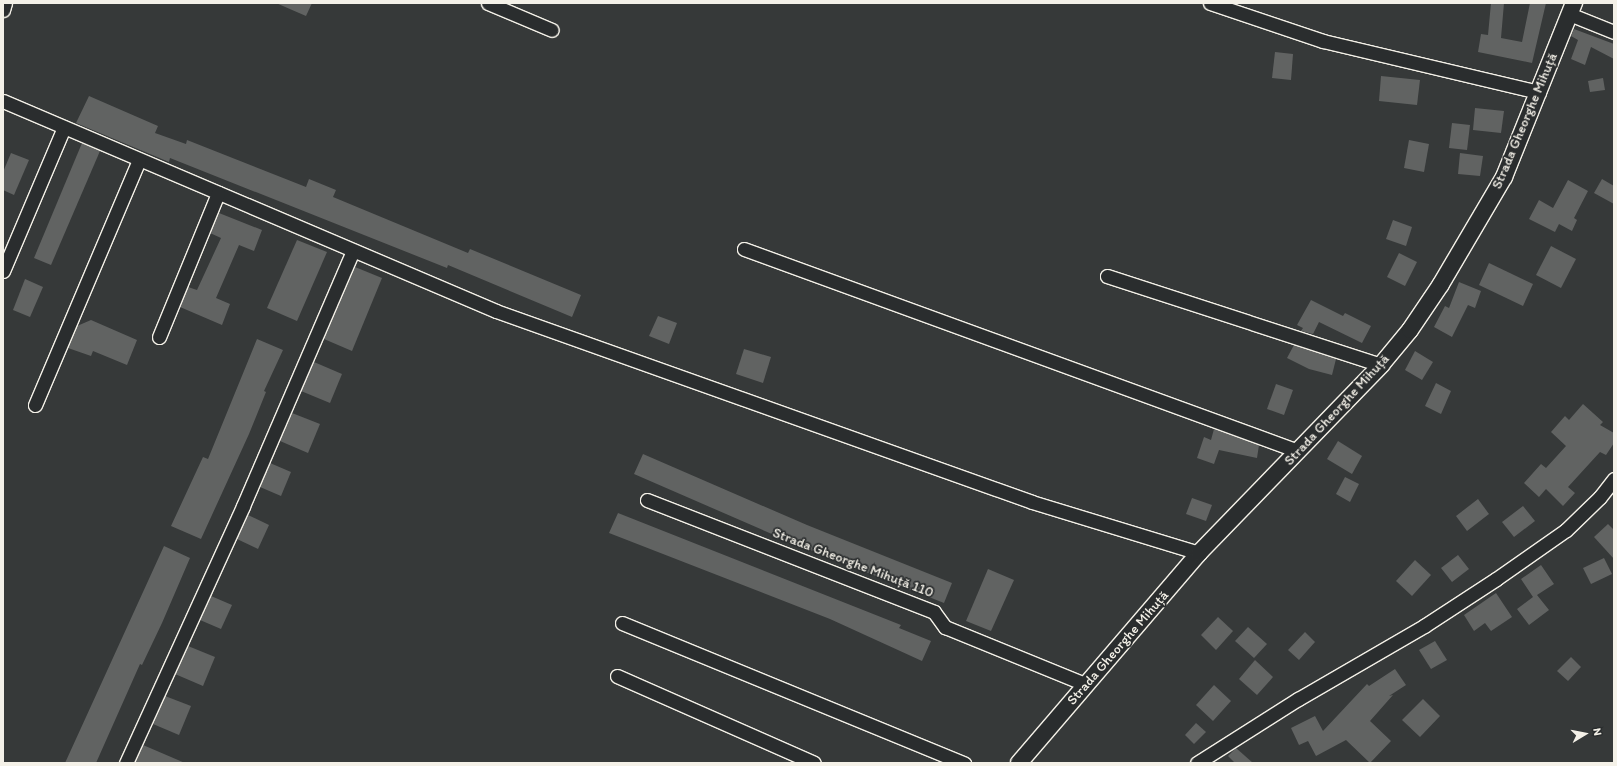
<!DOCTYPE html>
<html>
<head>
<meta charset="utf-8">
<style>
	body { margin:0 }
	#map { position:relative; width:1617px; height:766px; overflow:hidden; background:#363939; font-family:Itim,sans-serif }
	div>[style] { position:absolute }
	.building>* { inset:0; background:#616362 }
	.roads { filter:drop-shadow(1px 0 #f4f1e8) drop-shadow(-1px 0 #f4f1e8) drop-shadow(0 1px #f4f1e8) drop-shadow(0 -1px #f4f1e8) }
	.minor>* { height:13px; margin:-6.5px; padding:0 6.5px; transform-origin:6.5px; border-radius:6.5px; background:#2a2d2e }
	.tertiary>* { height:16px; margin:-8px; padding:0 8px; transform-origin:8px; border-radius:8px; background:#2a2d2e }
	span { translate:-50% -50%; white-space:nowrap; text-align:center; line-height:1.15; -webkit-text-stroke:3.5px #2a2d2e; paint-order:stroke }
	.street-label { font-size:14px; color:#f4f1e8 }
	.frame { position:absolute; inset:0; border:4px solid #f4f1e8; pointer-events:none }
	.north { position:absolute; left:1565px; top:714px; width:40px; height:40px; -webkit-text-stroke:3px #2a2d2e; paint-order:stroke; rotate:80deg; font-size:11px; font-weight:700; line-height:16px; text-align:center; color:#f4f1e8 }
	.north::after { content:''; display:block; margin:auto; width:14px; height:18px; background:#f4f1e8; clip-path:polygon(50% 0,100% 100%,50% 72%,0 100%) }
</style>
</head>
<body>
<div id="map">
	<div class="building">
		<i style="clip-path:polygon(276px 3px,312px 3px,306px 16px)"></i>
		<i style="clip-path:polygon(1491px 3px,1504px 3px,1501px 38px,1522px 42px,1530px 3px,1546px 3px,1532px 63px,1478px 52px,1481px 34px,1488px 35px)"></i>
		<i style="clip-path:polygon(1574px 29px,1614px 44px,1614px 59px,1591px 47px,1585px 65px,1571px 59px,1578px 40px,1571px 36px)"></i>
		<i style="clip-path:polygon(1275px 52px,1293px 54px,1291px 80px,1272px 78px)"></i>
		<i style="clip-path:polygon(1381px 76px,1420px 80px,1417px 105px,1379px 101px)"></i>
		<i style="clip-path:polygon(1603px 78px,1605px 90px,1590px 92px,1588px 81px)"></i>
		<i style="clip-path:polygon(89px 96px,158px 126px,155px 133px,186px 144px,187px 140px,306px 187px,309px 179px,336px 190px,333px 197px,468px 253px,470px 249px,581px 295px,572px 317px,448px 265px,447px 268px,170px 158px,169px 162px,76px 123px)"></i>
		<i style="clip-path:polygon(1475px 108px,1504px 111px,1501px 133px,1473px 130px)"></i>
		<i style="clip-path:polygon(1452px 123px,1470px 125px,1467px 150px,1449px 148px)"></i>
		<i style="clip-path:polygon(1409px 140px,1429px 144px,1424px 172px,1404px 168px)"></i>
		<i style="clip-path:polygon(82px 143px,100px 151px,51px 265px,34px 258px)"></i>
		<i style="clip-path:polygon(11px 153px,29px 160px,14px 195px,3px 190px,3px 172px)"></i>
		<i style="clip-path:polygon(1460px 153px,1483px 156px,1480px 176px,1458px 174px)"></i>
		<i style="clip-path:polygon(1602px 179px,1614px 186px,1614px 204px,1594px 193px)"></i>
		<i style="clip-path:polygon(1568px 180px,1588px 191px,1574px 218px,1577px 220px,1572px 231px,1559px 224px,1555px 232px,1529px 219px,1539px 200px,1553px 208px)"></i>
		<i style="clip-path:polygon(219px 213px,262px 230px,254px 251px,239px 245px,216px 298px,230px 304px,222px 325px,180px 307px,188px 287px,197px 290px,221px 238px,210px 233px)"></i>
		<i style="clip-path:polygon(1393px 220px,1412px 227px,1406px 246px,1386px 239px)"></i>
		<i style="clip-path:polygon(297px 240px,327px 252px,297px 321px,267px 308px)"></i>
		<i style="clip-path:polygon(1551px 246px,1576px 259px,1561px 288px,1536px 275px)"></i>
		<i style="clip-path:polygon(1399px 253px,1417px 262px,1405px 286px,1387px 277px)"></i>
		<i style="clip-path:polygon(1489px 263px,1533px 284px,1523px 306px,1479px 285px)"></i>
		<i style="clip-path:polygon(355px 267px,382px 278px,352px 351px,324px 339px)"></i>
		<i style="clip-path:polygon(25px 279px,43px 287px,30px 317px,13px 310px)"></i>
		<i style="clip-path:polygon(1459px 282px,1481px 291px,1475px 308px,1468px 305px,1452px 337px,1434px 327px,1445px 306px,1449px 308px)"></i>
		<i style="clip-path:polygon(1311px 300px,1343px 316px,1345px 313px,1371px 326px,1362px 343px,1319px 322px,1313px 334px,1301px 331px,1303px 328px,1297px 325px)"></i>
		<i style="clip-path:polygon(658px 316px,677px 323px,669px 344px,649px 336px)"></i>
		<i style="clip-path:polygon(91px 320px,137px 340px,127px 365px,93px 351px,91px 356px,68px 348px,77px 326px)"></i>
		<i style="clip-path:polygon(257px 339px,283px 350px,264px 391px,266px 392px,249px 434px,201px 539px,171px 526px,203px 457px,208px 459px)"></i>
		<i style="clip-path:polygon(1294px 345px,1336px 359px,1332px 375px,1309px 369px,1287px 358px)"></i>
		<i style="clip-path:polygon(744px 349px,771px 357px,763px 383px,736px 374px)"></i>
		<i style="clip-path:polygon(1415px 351px,1433px 362px,1422px 380px,1405px 370px)"></i>
		<i style="clip-path:polygon(314px 362px,342px 374px,330px 403px,301px 391px)"></i>
		<i style="clip-path:polygon(1436px 383px,1451px 391px,1441px 414px,1425px 406px)"></i>
		<i style="clip-path:polygon(1276px 384px,1293px 390px,1284px 415px,1267px 409px)"></i>
		<i style="clip-path:polygon(1583px 404px,1603px 422px,1600px 425px,1614px 433px,1614px 443px,1606px 455px,1600px 452px,1568px 487px,1575px 493px,1563px 506px,1546px 489px,1539px 497px,1524px 483px,1541px 464px,1546px 468px,1566px 446px,1551px 432px,1565px 416px,1569px 420px)"></i>
		<i style="clip-path:polygon(292px 413px,320px 424px,308px 453px,280px 441px)"></i>
		<i style="clip-path:polygon(1214px 429px,1259px 445px,1257px 458px,1219px 450px,1214px 464px,1197px 458px,1204px 437px,1211px 440px)"></i>
		<i style="clip-path:polygon(1338px 441px,1362px 456px,1352px 474px,1327px 459px)"></i>
		<i style="clip-path:polygon(643px 454px,807px 525px,952px 583px,944px 603px,795px 544px,634px 474px)"></i>
		<i style="clip-path:polygon(270px 463px,291px 472px,281px 496px,260px 487px)"></i>
		<i style="clip-path:polygon(1345px 477px,1359px 484px,1350px 502px,1336px 494px)"></i>
		<i style="clip-path:polygon(1192px 498px,1212px 505px,1206px 521px,1186px 514px)"></i>
		<i style="clip-path:polygon(1478px 499px,1489px 514px,1467px 531px,1456px 516px)"></i>
		<i style="clip-path:polygon(1523px 506px,1535px 521px,1514px 537px,1502px 522px)"></i>
		<i style="clip-path:polygon(618px 513px,901px 625px,899px 628px,931px 641px,922px 661px,830px 619px,609px 533px)"></i>
		<i style="clip-path:polygon(248px 515px,269px 525px,258px 549px,237px 539px)"></i>
		<i style="clip-path:polygon(1608px 524px,1614px 530px,1614px 559px,1594px 537px)"></i>
		<i style="clip-path:polygon(164px 546px,190px 558px,162px 623px,142px 665px,140px 664px,96px 763px,65px 763px)"></i>
		<i style="clip-path:polygon(1458px 555px,1469px 569px,1452px 582px,1441px 568px)"></i>
		<i style="clip-path:polygon(1604px 558px,1612px 574px,1591px 584px,1583px 568px)"></i>
		<i style="clip-path:polygon(1415px 560px,1431px 575px,1412px 596px,1396px 581px)"></i>
		<i style="clip-path:polygon(1541px 565px,1554px 584px,1537px 595px,1549px 610px,1529px 625px,1517px 609px,1533px 597px,1521px 579px)"></i>
		<i style="clip-path:polygon(988px 569px,1014px 580px,991px 631px,966px 621px)"></i>
		<i style="clip-path:polygon(1496px 593px,1512px 617px,1491px 631px,1485px 623px,1474px 631px,1464px 615px)"></i>
		<i style="clip-path:polygon(211px 596px,232px 605px,221px 629px,200px 620px)"></i>
		<i style="clip-path:polygon(1218px 617px,1233px 631px,1216px 650px,1201px 635px)"></i>
		<i style="clip-path:polygon(1248px 627px,1267px 644px,1254px 658px,1235px 641px)"></i>
		<i style="clip-path:polygon(1305px 632px,1315px 642px,1299px 660px,1288px 650px)"></i>
		<i style="clip-path:polygon(1435px 641px,1447px 660px,1431px 669px,1419px 650px)"></i>
		<i style="clip-path:polygon(188px 646px,215px 657px,203px 686px,175px 674px)"></i>
		<i style="clip-path:polygon(1571px 657px,1581px 667px,1568px 681px,1557px 671px)"></i>
		<i style="clip-path:polygon(1255px 660px,1273px 677px,1257px 695px,1239px 679px)"></i>
		<i style="clip-path:polygon(1395px 669px,1406px 685px,1389px 696px,1393px 695px,1370px 721px,1391px 741px,1370px 763px,1346px 740px,1316px 756px,1308px 741px,1299px 745px,1291px 728px,1315px 716px,1323px 731px,1367px 684px,1369px 686px)"></i>
		<i style="clip-path:polygon(1214px 685px,1231px 701px,1213px 721px,1196px 705px)"></i>
		<i style="clip-path:polygon(165px 696px,191px 706px,179px 735px,153px 724px)"></i>
		<i style="clip-path:polygon(1423px 699px,1440px 716px,1420px 737px,1402px 720px)"></i>
		<i style="clip-path:polygon(1196px 723px,1206px 732px,1194px 744px,1185px 735px)"></i>
		<i style="clip-path:polygon(143px 745px,185px 763px,135px 763px)"></i>
		<i style="clip-path:polygon(1236px 748px,1253px 763px,1235px 763px,1228px 756px)"></i>
	</div>
	<div class="roads">
		<div class="minor">
			<i style="left:488px;top:3px;width:69px;rotate:22.9deg"></i>
			<i style="left:1210px;top:3px;width:119px;rotate:18.6deg"></i>
			<i style="left:1323px;top:41px;width:222px;rotate:13.3deg"></i>
			<i style="left:3px;top:10px;width:7px;rotate:-74deg"></i>
			<i style="left:1569px;top:14px;width:48px;rotate:21.8deg"></i>
			<i style="left:3px;top:101px;width:536px;rotate:23.07deg"></i>
			<i style="left:496px;top:311px;width:569px;rotate:19.61deg"></i>
			<i style="left:1032px;top:502px;width:175px;rotate:17deg"></i>
			<i style="left:744px;top:249px;width:590px;rotate:20.03deg"></i>
			<i style="left:3px;top:271px;width:156px;rotate:-67deg"></i>
			<i style="left:1107px;top:276px;width:288px;rotate:18deg"></i>
			<i style="left:159px;top:337px;width:156px;rotate:-67.7deg"></i>
			<i style="left:35px;top:405px;width:266px;rotate:-67deg"></i>
			<i style="left:647px;top:500px;width:308px;rotate:21.3deg"></i>
			<i style="left:934px;top:612px;width:19px;rotate:54deg"></i>
			<i style="left:945px;top:627px;width:151px;rotate:22.2deg"></i>
			<i style="left:622px;top:623px;width:370px;rotate:22.3deg"></i>
			<i style="left:617px;top:676px;width:215px;rotate:23.8deg"></i>
			<i style="left:126px;top:763px;width:282px;rotate:-65.5deg"></i>
			<i style="left:243px;top:506px;width:278px;rotate:-66.7deg"></i>
			<i style="left:1197px;top:763px;width:120px;rotate:-32.4deg"></i>
			<i style="left:1298px;top:699px;width:146px;rotate:-30.1deg"></i>
			<i style="left:1424px;top:626px;width:86px;rotate:-33.1deg"></i>
			<i style="left:1496px;top:579px;width:85px;rotate:-35deg"></i>
			<i style="left:1566px;top:530px;width:47px;rotate:-44.1deg"></i>
			<i style="left:1600px;top:497px;width:23px;rotate:-52deg"></i>
		</div>
		<div class="tertiary">
			<i style="left:1019px;top:763px;width:277px;rotate:-49.4deg"></i>
			<i style="left:1199px;top:553px;width:262px;rotate:-45.9deg"></i>
			<i style="left:1381px;top:365px;width:45px;rotate:-50.4deg"></i>
			<i style="left:1410px;top:330px;width:55px;rotate:-56deg"></i>
			<i style="left:1441px;top:284px;width:124px;rotate:-59.5deg"></i>
			<i style="left:1504px;top:177px;width:188px;rotate:-68.1deg"></i>
		</div>
	</div>
	<div class="street-label">
		<span style="left:1525px;top:121px;rotate:-67deg">Strada Gheorghe Mihuță</span>
		<span style="left:1337px;top:410px;rotate:-47deg">Strada Gheorghe Mihuță</span>
		<span style="left:853px;top:563px;rotate:21deg">Strada Gheorghe Mihuță 110</span>
		<span style="left:1118px;top:648px;rotate:-49deg">Strada Gheorghe Mihuță</span>
	</div>
	<div class="frame"></div>
	<div class="north">N</div>
</div>
</body>
</html>
